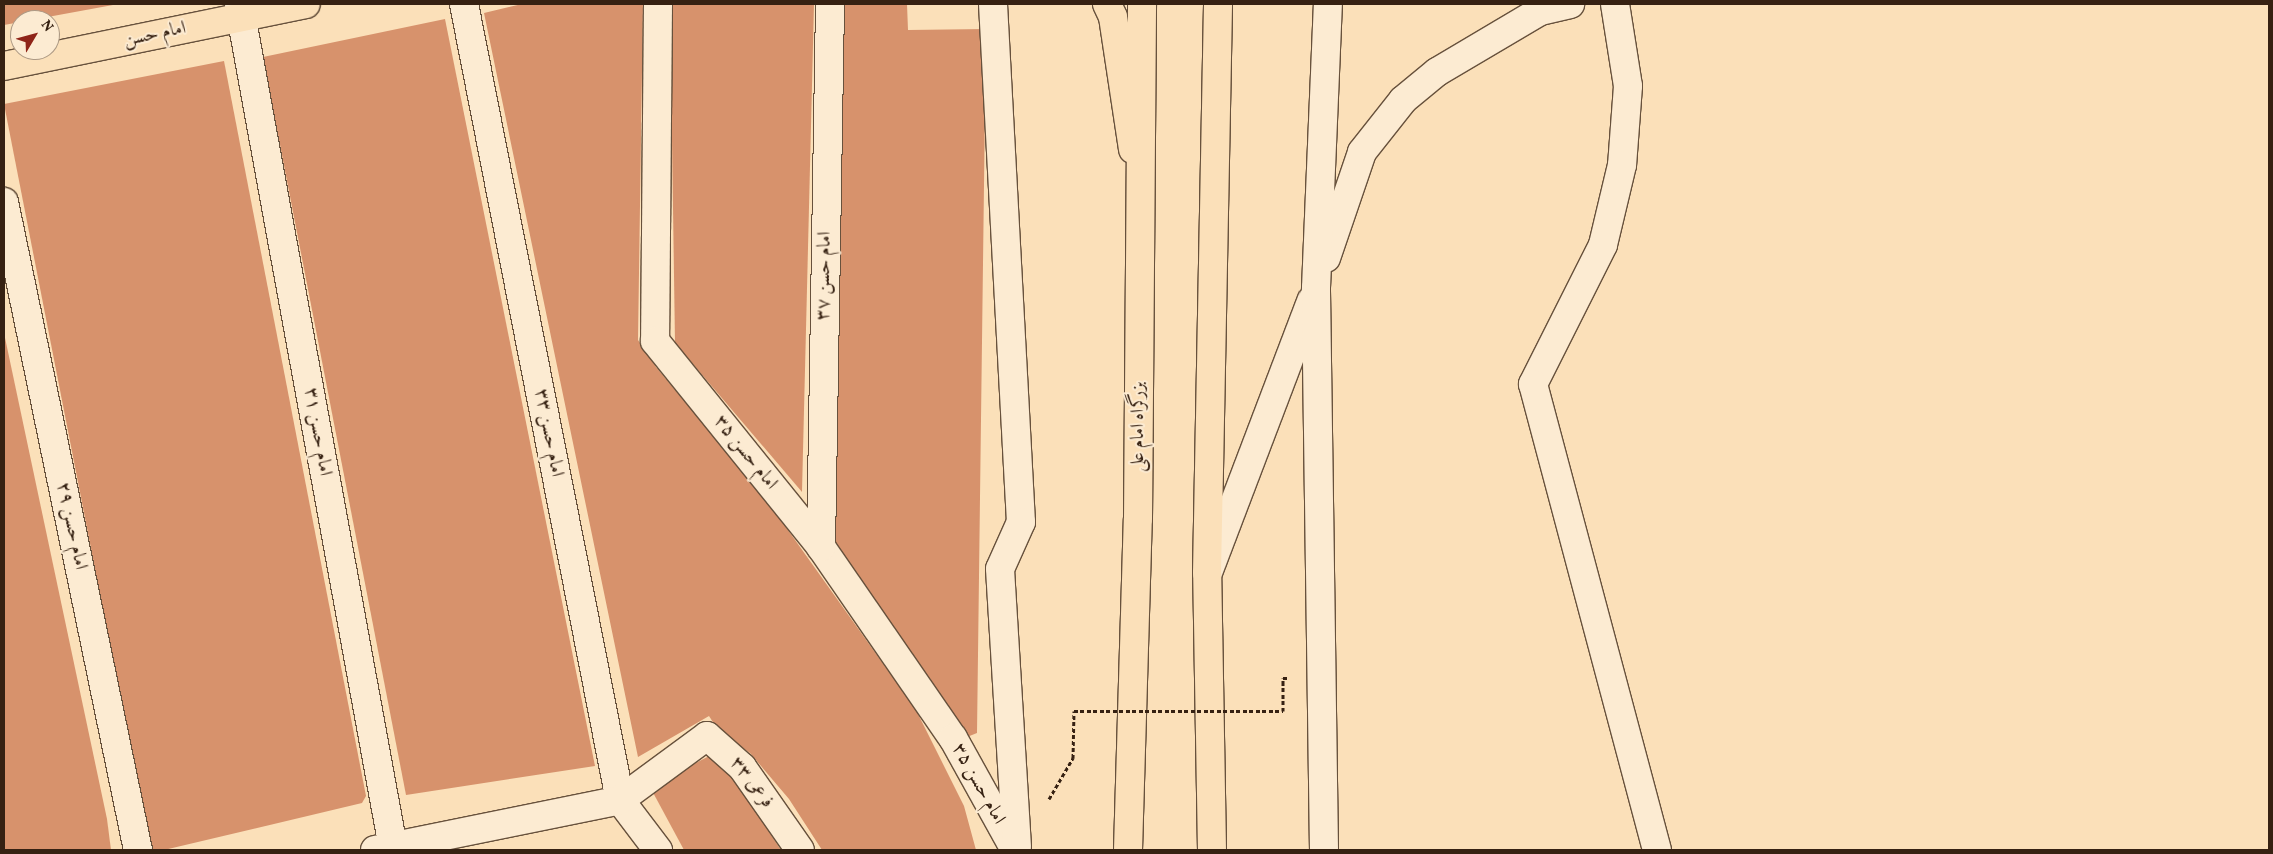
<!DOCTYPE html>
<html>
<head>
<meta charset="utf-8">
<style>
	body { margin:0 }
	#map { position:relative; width:2273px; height:854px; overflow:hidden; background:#fbe0b9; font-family:Vollkorn,Amiri,serif }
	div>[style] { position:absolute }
	.building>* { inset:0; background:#d7926c }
	.path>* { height:3px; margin-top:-1.5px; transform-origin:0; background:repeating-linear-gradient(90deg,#362112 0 4px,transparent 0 6.5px) }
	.roads { filter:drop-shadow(1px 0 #67513c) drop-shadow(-1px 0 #67513c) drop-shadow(0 1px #67513c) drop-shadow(0 -1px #67513c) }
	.minor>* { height:28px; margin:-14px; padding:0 14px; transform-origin:14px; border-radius:14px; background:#fcebd2 }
	.major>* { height:28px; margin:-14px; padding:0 14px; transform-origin:14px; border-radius:14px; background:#fbe0b9 }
	.highway>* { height:28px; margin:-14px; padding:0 14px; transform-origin:14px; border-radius:14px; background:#fbe0b9 }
	.path-bridge>* { height:3px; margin-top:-1.5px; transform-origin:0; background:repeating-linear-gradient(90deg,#362112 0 4px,transparent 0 6.5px) }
	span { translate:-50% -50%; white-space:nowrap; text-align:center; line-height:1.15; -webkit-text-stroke:4px #fcebd2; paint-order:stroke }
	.street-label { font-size:19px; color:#362112 }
	.frame { position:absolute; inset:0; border:5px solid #362112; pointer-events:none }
	.north { position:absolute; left:10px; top:10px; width:50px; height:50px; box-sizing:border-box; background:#fcebd2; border:1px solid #ad9a85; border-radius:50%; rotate:53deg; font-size:14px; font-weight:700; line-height:20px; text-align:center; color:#362112 }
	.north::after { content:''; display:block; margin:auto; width:18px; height:22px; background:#8f2418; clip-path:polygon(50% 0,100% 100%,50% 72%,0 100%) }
</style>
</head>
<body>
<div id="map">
	<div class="building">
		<i style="clip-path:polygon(4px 4px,112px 4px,113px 5px,4px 25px)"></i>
		<i style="clip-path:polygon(522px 4px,643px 4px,638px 340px,656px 367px,768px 502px,916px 710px,964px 806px,976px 850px,822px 850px,789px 799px,750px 753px,720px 733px,709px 716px,638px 757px,484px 13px)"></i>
		<i style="clip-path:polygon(670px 4px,814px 4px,802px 492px,675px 343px)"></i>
		<i style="clip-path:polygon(842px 4px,907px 4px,908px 30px,986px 29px,977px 733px,967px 737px,833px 544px)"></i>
		<i style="clip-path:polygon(445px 19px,595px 766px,406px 795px,263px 57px)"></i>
		<i style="clip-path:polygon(224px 61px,366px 796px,362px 803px,164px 850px,150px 850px,4px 104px)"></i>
		<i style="clip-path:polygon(4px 333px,107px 819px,111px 850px,4px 850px)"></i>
		<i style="clip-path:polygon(711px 755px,732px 775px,781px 850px,684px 850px,650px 787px)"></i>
	</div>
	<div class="path">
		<i style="left:1283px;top:711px;width:33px;rotate:-90deg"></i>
		<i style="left:1283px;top:678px;width:6px"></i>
		<i style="left:1049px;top:799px;width:48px;rotate:-59.7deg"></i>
		<i style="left:1073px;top:758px;width:47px;rotate:-88.8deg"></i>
	</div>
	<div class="roads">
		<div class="minor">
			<i style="left:239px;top:4px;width:857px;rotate:79.65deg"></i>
			<i style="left:464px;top:4px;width:811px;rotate:78.91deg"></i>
			<i style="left:620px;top:800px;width:63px;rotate:52.8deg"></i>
			<i style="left:658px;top:4px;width:337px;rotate:90.5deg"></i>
			<i style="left:655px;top:341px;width:265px;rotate:51.1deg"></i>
			<i style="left:821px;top:547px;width:232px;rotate:55.4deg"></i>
			<i style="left:953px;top:738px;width:128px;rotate:61deg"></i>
			<i style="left:993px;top:4px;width:519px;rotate:86.91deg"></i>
			<i style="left:1021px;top:522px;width:51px;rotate:114.1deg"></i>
			<i style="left:1000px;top:569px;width:278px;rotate:86.5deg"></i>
			<i style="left:1615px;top:4px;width:83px;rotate:81deg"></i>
			<i style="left:1628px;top:86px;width:79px;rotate:94.3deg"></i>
			<i style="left:1622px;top:165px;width:82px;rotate:103.4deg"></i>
			<i style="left:1603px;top:245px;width:156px;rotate:116.7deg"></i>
			<i style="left:1533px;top:384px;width:482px;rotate:75.1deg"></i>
			<i style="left:4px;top:202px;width:662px;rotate:78.32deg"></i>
			<i style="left:1326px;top:258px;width:112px;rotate:-71.2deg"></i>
			<i style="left:1362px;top:152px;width:66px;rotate:-51.7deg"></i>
			<i style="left:1403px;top:100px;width:44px;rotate:-39.5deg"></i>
			<i style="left:1437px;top:72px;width:120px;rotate:-30.6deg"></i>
			<i style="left:1540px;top:11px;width:31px;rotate:-13deg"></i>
			<i style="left:821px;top:547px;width:543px;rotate:-89.05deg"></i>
			<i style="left:1209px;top:570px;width:288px;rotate:-69.2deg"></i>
			<i style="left:375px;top:850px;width:250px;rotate:-11.5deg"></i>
			<i style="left:620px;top:800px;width:108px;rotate:-36.3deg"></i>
			<i style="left:707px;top:736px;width:47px;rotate:41.5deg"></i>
			<i style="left:742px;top:767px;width:101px;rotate:55.1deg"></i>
			<i style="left:1324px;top:850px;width:562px;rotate:-90.82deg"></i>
			<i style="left:1316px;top:288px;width:284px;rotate:-87.6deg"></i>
		</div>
		<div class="major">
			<i style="left:1107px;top:4px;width:14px;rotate:65deg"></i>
			<i style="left:1113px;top:17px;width:134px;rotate:81.4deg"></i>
			<i style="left:4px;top:66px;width:308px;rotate:-11.6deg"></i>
		</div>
		<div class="highway">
			<i style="left:1128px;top:850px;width:331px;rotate:-88.3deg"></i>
			<i style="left:1138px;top:519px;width:515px;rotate:-89.55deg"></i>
			<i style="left:1212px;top:850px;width:277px;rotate:-91deg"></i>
			<i style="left:1207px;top:573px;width:569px;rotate:-88.89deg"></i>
		</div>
	</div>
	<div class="path-bridge">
		<i style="left:1074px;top:711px;width:209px"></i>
	</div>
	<div class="street-label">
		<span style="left:155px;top:35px;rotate:-12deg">امام حسن</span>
		<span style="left:825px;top:276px;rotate:-89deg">امام حسن ۳۷</span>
		<span style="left:1139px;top:427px;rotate:-90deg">بزرگراه امام علی</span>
		<span style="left:317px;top:432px;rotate:80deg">امام حسن ۳۱</span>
		<span style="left:548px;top:433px;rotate:79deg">امام حسن ۳۳</span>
		<span style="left:745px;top:453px;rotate:51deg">امام حسن ۳۵</span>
		<span style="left:71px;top:526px;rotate:78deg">امام حسن ۲۹</span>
		<span style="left:751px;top:783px;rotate:52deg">فرعی ۳۳</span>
		<span style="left:978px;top:784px;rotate:61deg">امام حسن ۳۵</span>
	</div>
	<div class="frame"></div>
	<div class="north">N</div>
</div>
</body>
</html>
